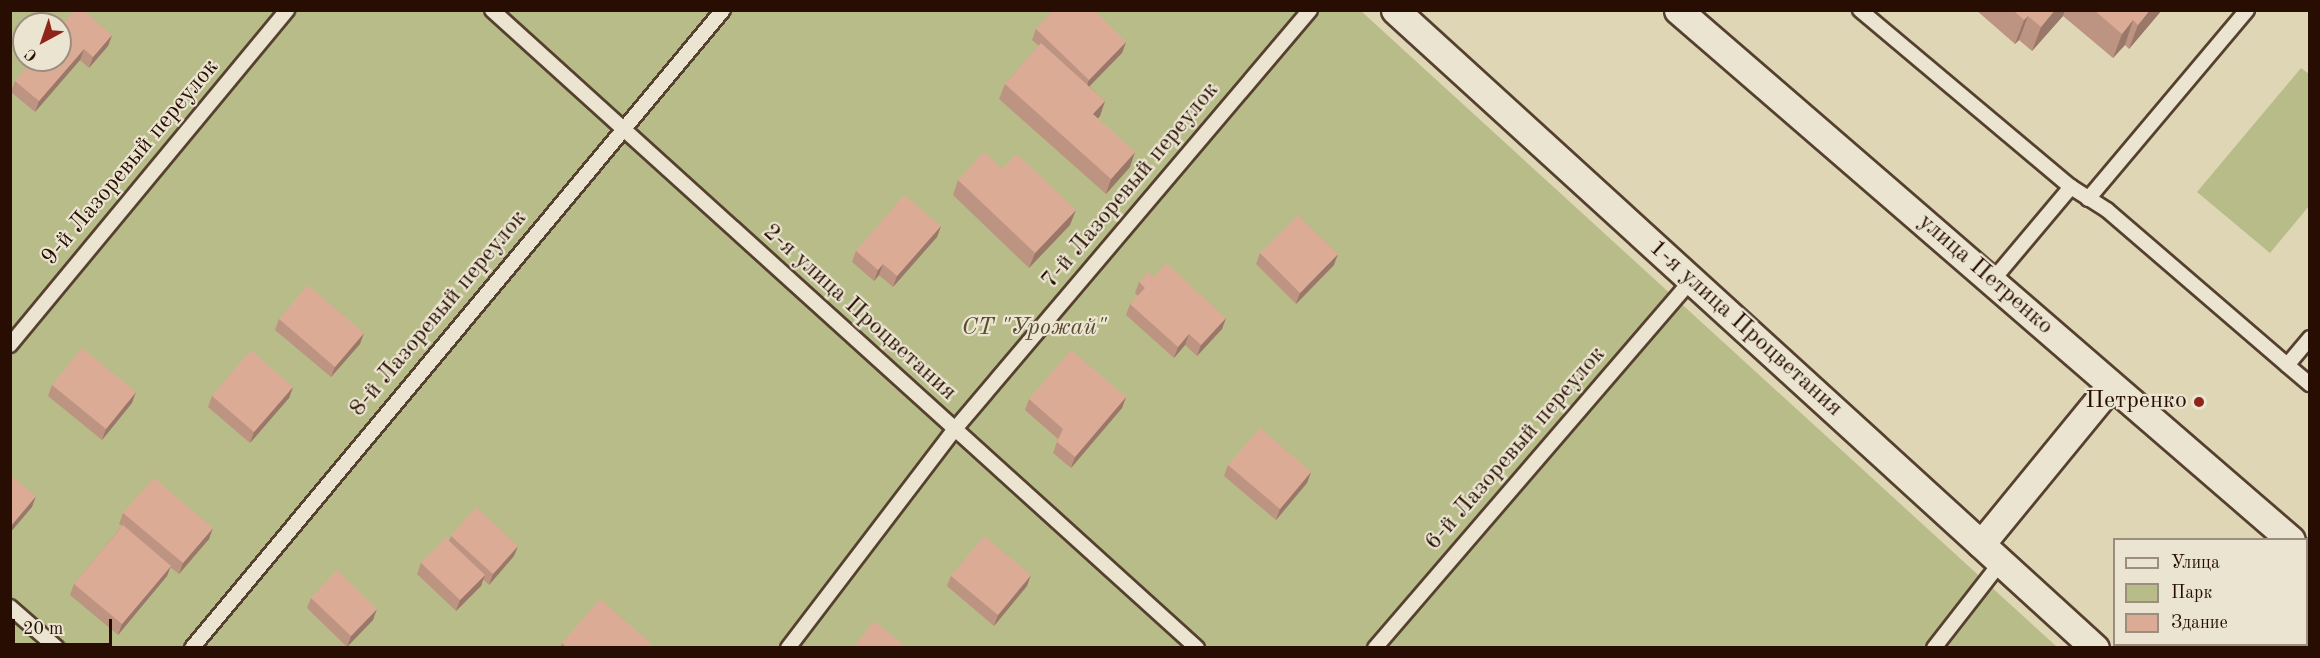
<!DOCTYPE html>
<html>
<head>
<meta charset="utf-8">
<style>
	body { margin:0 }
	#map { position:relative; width:2320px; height:658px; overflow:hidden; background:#dfd6b6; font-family:"Old Standard TT",serif }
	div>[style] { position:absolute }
	.green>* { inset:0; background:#b8bc89 }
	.roads { filter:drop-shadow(2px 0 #56402f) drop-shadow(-2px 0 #56402f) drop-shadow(0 2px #56402f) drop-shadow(0 -2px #56402f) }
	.lane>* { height:14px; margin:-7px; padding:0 7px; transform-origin:7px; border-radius:7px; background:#eae4d0 }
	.street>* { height:27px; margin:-13.5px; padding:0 13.5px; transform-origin:13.5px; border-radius:13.5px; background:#eae4d0 }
	.wall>* { inset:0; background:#bd9381 }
	.shaded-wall>* { inset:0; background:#9a7869 }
	.building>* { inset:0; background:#dcab96 }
	.dots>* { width:16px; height:16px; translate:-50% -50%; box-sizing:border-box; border:3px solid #eae4d0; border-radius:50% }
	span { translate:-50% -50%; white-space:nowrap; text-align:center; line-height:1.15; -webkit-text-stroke:4.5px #eae4d0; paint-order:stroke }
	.street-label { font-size:24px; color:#280e02 }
	.park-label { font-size:24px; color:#5a4b31; font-style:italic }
	.poi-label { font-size:24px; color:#280e02 }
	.right { translate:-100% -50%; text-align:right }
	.frame { position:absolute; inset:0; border:12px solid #280e02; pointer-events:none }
	.legend { position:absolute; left:2113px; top:538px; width:195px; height:108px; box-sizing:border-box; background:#eae4d0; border:2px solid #9c8e7e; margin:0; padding:8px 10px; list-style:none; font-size:18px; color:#280e02 }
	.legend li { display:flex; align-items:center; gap:12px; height:30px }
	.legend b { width:30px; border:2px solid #9c8e7e }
	.north { position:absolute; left:12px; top:12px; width:60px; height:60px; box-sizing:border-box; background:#eae4d0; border:2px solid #9c8e7e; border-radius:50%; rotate:220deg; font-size:16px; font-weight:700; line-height:24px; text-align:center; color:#280e02 }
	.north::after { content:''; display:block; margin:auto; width:21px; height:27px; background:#8f2418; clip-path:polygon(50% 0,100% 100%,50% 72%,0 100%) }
	.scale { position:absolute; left:12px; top:619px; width:100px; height:27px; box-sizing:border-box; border:3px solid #280e02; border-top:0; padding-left:8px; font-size:18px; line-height:21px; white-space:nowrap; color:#280e02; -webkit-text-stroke:4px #eae4d0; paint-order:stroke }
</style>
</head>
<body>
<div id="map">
	<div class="green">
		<i style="clip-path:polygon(evenodd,10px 11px,1361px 11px,2057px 647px,11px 647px,10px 11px,24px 24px,60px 24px,60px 60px,24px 60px,24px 24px)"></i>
		<i style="clip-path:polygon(2301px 68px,2309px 74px,2309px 206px,2270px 253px,2197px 192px)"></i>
	</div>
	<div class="roads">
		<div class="lane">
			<i style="left:492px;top:10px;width:951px;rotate:42.14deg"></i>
			<i style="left:1860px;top:10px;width:275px;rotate:40deg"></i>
			<i style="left:2071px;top:187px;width:43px;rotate:32.6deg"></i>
			<i style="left:2107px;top:210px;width:238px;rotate:40.7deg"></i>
			<i style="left:2088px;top:199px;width:247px;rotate:-49.9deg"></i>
			<i style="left:1992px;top:281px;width:123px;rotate:-50deg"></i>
			<i style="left:2310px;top:338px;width:35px;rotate:130deg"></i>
			<i style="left:2287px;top:365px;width:30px;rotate:40deg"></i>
			<i style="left:10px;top:345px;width:435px;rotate:-50.4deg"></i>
			<i style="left:10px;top:607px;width:62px;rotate:41.1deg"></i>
			<i style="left:192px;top:648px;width:830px;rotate:-50.23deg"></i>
			<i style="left:788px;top:648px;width:275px;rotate:-52.7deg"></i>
			<i style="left:955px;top:429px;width:549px;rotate:-49.73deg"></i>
			<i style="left:1375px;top:648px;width:484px;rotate:-49.3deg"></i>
			<i style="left:1934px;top:648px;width:109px;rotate:-52.1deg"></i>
		</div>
		<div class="street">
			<i style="left:1395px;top:10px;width:947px;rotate:42.35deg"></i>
			<i style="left:1678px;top:10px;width:810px;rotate:40.85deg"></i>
			<i style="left:1981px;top:544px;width:205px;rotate:-50.7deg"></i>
			<i style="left:2306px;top:553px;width:5px;rotate:37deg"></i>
		</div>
	</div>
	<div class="wall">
		<i style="clip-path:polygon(1976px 10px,2162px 10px,2129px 49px,2125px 45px,2113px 58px,2063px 16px,2032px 51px,2019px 40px,2015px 44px)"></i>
		<i style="clip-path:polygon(1036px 29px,1126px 42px,1122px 53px,1089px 86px,1105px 101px,1100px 116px,1097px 118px,1130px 167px,1106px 194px,999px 99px,1005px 84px,1039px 46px,1032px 40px)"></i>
		<i style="clip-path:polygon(112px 35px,108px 46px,89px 68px,80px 60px,35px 112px,11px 92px,15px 81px)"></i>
		<i style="clip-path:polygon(1002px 169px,1070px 225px,1029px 268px,953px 195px,958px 180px)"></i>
		<i style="clip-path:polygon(941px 226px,937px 237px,893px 287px,879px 275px,874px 281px,852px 262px,856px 251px)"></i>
		<i style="clip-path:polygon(1260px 253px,1334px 265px,1296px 304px,1256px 264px)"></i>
		<i style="clip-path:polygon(1154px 277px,1226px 318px,1222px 329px,1197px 356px,1185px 345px,1174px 358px,1126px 315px,1130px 304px,1138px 296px,1135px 293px,1139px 282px)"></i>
		<i style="clip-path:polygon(279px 319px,360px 344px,331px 377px,275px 330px)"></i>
		<i style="clip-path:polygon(52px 385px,132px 403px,102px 440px,48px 396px)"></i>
		<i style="clip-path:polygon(293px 387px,289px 398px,250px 443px,208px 407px,212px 396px)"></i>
		<i style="clip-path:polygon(1126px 397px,1122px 408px,1071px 468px,1053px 453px,1058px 439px,1025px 410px,1029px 399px)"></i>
		<i style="clip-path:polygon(1228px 465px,1311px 472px,1307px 483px,1276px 520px,1224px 476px)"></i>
		<i style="clip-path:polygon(123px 513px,209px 539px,179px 574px,170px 567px,167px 576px,118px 635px,70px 595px,74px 584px,122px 526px,119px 524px)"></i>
		<i style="clip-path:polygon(451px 536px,514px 556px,489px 585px,483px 579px,481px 586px,456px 611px,417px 574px,421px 563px,449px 541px)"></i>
		<i style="clip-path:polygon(951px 576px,1027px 586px,994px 626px,947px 586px)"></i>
		<i style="clip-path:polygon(311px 598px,373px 620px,347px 647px,307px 608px)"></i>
		<i style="clip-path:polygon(562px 643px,656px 648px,560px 648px)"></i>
	</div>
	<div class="shaded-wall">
		<i style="clip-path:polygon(2055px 10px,2065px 10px,2063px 16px,2032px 51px,2041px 27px)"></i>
		<i style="clip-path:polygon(2150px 10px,2162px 10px,2129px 49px,2138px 25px)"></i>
		<i style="clip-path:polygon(2028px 16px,2019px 40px,2015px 44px,2024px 20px)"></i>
		<i style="clip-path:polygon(2133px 20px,2125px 45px,2113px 58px,2122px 34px)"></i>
		<i style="clip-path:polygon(112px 35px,108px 46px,89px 68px,93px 57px)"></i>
		<i style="clip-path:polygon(1126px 42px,1122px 53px,1085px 91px,1089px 80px)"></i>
		<i style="clip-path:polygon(84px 49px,80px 60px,35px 112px,39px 101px)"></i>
		<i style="clip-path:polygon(1105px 101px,1100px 116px,1088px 130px,1093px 114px)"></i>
		<i style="clip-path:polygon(1135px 152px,1130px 167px,1106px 194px,1111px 179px)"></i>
		<i style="clip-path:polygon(1076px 210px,1070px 225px,1029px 268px,1035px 253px)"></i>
		<i style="clip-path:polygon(941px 226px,937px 237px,893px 287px,897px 276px)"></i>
		<i style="clip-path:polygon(1338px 254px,1334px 265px,1296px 304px,1300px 293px)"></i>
		<i style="clip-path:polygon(883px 264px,879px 275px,874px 281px,878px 270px)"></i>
		<i style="clip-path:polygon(1226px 318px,1222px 329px,1197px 356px,1201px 345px)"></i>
		<i style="clip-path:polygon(364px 333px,360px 344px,331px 377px,335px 367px)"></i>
		<i style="clip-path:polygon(1189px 334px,1185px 345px,1174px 358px,1178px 347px)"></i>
		<i style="clip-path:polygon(293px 387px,289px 398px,250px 443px,254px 432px)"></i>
		<i style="clip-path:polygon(136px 392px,132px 403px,102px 440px,106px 429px)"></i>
		<i style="clip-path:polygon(1126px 397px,1122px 408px,1071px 468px,1075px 457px)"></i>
		<i style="clip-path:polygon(1311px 472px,1307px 483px,1276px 520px,1280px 509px)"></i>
		<i style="clip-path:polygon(36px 496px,32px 507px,10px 533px,10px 527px)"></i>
		<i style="clip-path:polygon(213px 528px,209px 539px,179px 574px,183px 563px)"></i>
		<i style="clip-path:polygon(518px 546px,514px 556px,489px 585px,493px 574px)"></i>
		<i style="clip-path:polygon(171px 566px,167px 576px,118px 635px,122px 624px)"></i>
		<i style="clip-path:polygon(485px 575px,481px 586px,456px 611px,460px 600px)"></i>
		<i style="clip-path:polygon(1031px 575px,1027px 586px,994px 626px,998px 615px)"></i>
		<i style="clip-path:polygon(377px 609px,373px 620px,347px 647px,351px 636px)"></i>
	</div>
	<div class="building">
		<i style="clip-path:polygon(74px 10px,83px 10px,112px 35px,93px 57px,84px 49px,39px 101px,15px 81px,33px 60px,60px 60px,60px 28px)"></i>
		<i style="clip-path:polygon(1054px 10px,1094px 10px,1126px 42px,1089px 80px,1036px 29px)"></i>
		<i style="clip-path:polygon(2013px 10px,2055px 10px,2041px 27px,2028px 16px,2024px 20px)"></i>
		<i style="clip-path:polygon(2094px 10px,2150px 10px,2138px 25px,2133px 20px,2122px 34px)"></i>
		<i style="clip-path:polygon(1041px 43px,1105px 101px,1093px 114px,1135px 152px,1111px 179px,1005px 84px)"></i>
		<i style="clip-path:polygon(984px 152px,1002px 169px,1017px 154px,1076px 210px,1035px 253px,958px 180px)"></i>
		<i style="clip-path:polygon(904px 195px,941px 226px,897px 276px,883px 264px,878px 270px,856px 251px)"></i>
		<i style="clip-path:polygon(1298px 215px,1338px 254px,1300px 293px,1260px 253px)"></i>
		<i style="clip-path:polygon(1166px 263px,1226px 318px,1201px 345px,1189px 334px,1178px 347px,1130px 304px,1145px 288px,1139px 282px,1148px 272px,1154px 277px)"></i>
		<i style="clip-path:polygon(308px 285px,364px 333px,335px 367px,279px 319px)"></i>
		<i style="clip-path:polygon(82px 348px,136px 392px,106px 429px,52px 385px)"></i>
		<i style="clip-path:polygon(251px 350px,293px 387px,254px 432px,212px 396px)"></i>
		<i style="clip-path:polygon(1071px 350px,1126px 397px,1075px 457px,1057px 442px,1063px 429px,1029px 399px)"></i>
		<i style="clip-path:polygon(1260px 428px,1311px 472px,1280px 509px,1228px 465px)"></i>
		<i style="clip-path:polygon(10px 475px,36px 496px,10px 527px)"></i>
		<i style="clip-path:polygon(154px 478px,213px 528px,183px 563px,123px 513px)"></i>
		<i style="clip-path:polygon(476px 507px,518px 546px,493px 574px,451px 536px)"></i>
		<i style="clip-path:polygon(123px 525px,171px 566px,122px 624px,74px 584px)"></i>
		<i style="clip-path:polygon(984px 536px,1031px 575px,998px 615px,951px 576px)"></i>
		<i style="clip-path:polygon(446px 538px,485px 575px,460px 600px,421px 563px)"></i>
		<i style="clip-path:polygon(337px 570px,377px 609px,351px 636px,311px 598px)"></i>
		<i style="clip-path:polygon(600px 599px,656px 648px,567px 648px,562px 643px)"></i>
		<i style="clip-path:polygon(874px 621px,907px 648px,853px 648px)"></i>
	</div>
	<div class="dots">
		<i style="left:2199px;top:402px;background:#8f2418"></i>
	</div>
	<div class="street-label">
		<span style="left:131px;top:163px;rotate:-50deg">9-й Лазоревый переулок</span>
		<span style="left:1131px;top:186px;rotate:-50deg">7-й Лазоревый переулок</span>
		<span style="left:1985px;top:275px;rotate:41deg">улица Петренко</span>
		<span style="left:859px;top:313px;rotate:42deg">2-я улица Процветания</span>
		<span style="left:439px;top:314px;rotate:-50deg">8-й Лазоревый переулок</span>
		<span style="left:1745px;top:329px;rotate:42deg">1-я улица Процветания</span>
		<span style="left:1516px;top:449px;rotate:-49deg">6-й Лазоревый переулок</span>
	</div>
	<div class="park-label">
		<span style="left:1034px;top:329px">СТ "Урожай"</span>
	</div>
	<div class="poi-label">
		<span class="right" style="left:2187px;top:402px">Петренко</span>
	</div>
	<div class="frame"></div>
	<ul class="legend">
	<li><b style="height:8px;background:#eae4d0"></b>Улица</li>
	<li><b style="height:16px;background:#b8bc89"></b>Парк</li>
	<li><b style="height:16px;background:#dcab96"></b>Здание</li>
	</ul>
	<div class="north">С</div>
	<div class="scale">20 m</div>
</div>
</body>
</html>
